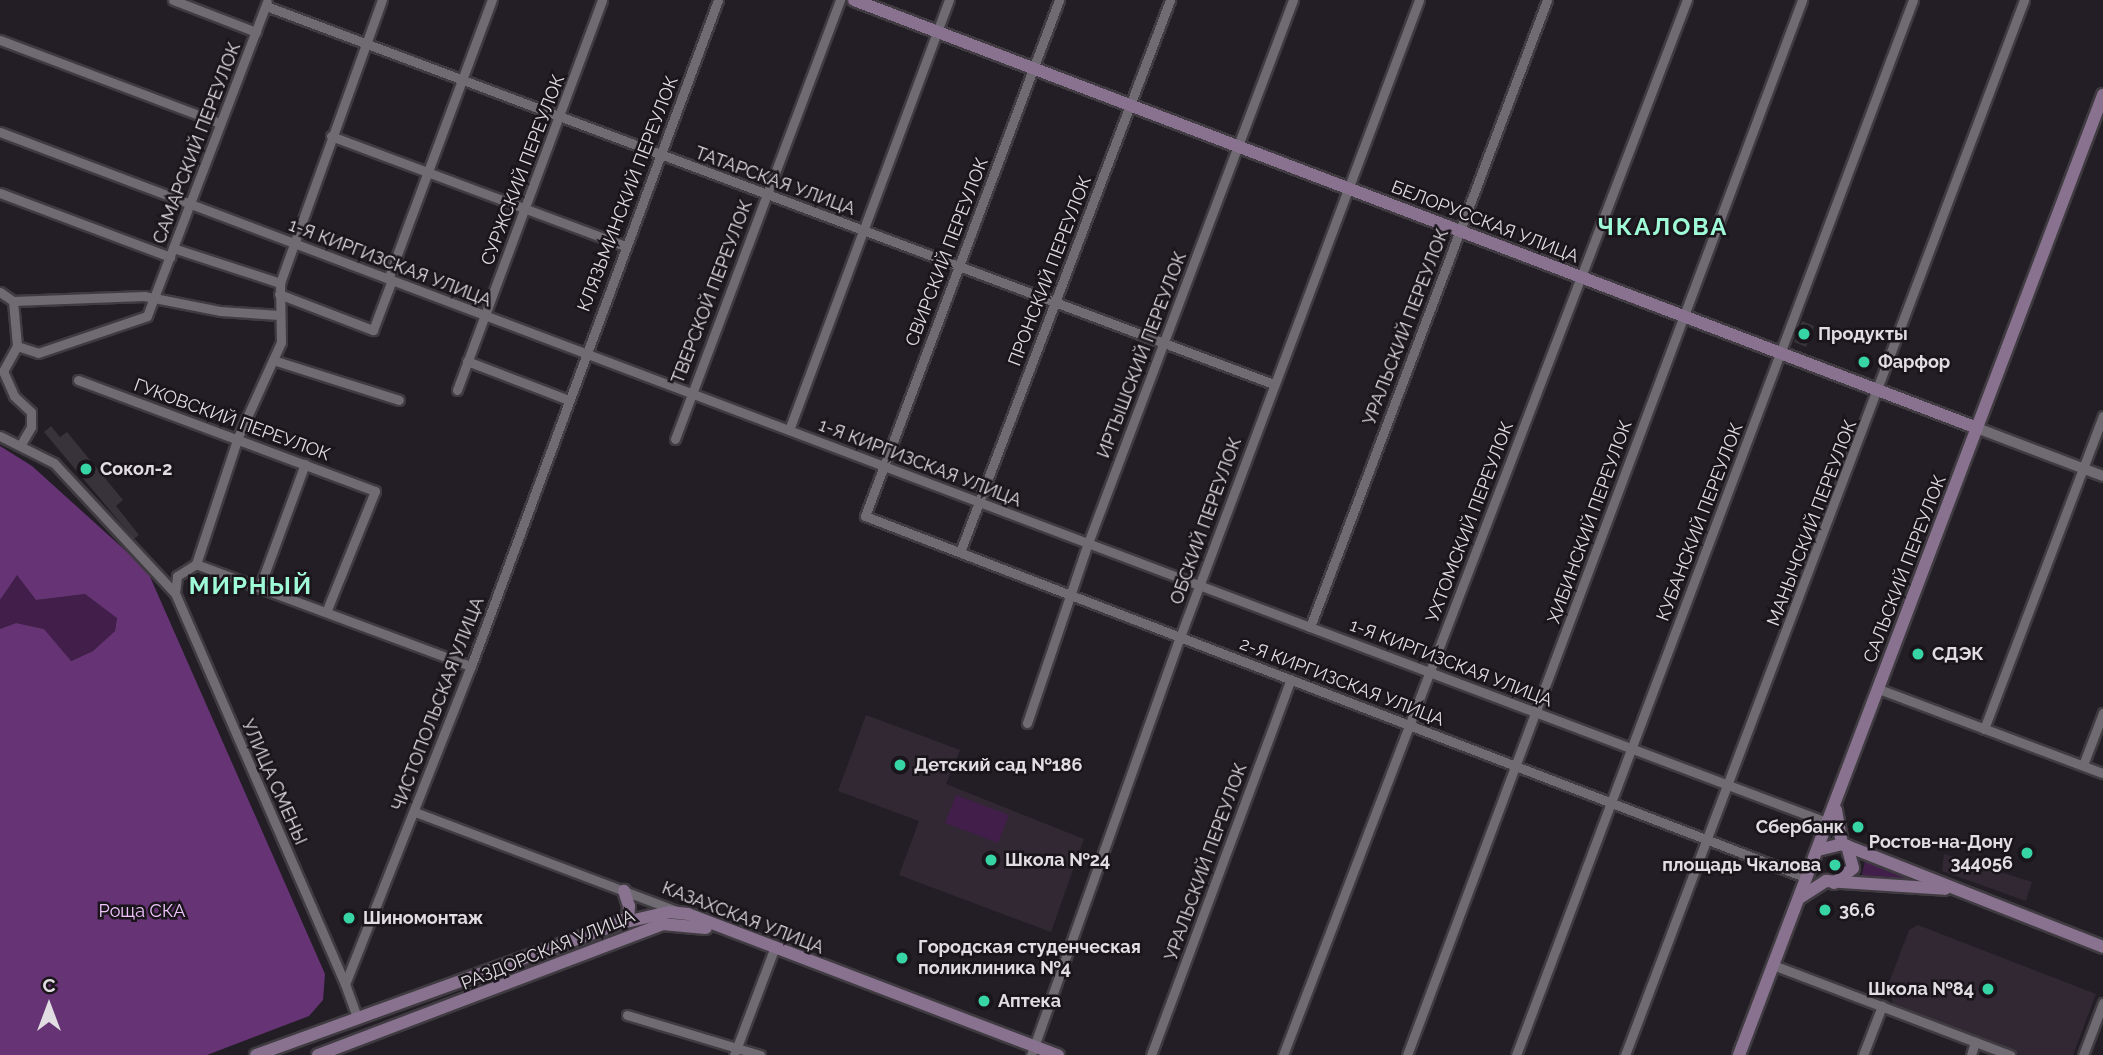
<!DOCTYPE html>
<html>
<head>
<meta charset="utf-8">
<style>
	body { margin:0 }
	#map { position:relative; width:2103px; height:1055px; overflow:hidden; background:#231e25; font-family:Raleway,sans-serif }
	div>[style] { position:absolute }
	.built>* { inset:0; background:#312833 }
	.green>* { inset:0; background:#411f4a }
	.forest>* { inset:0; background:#663474 }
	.building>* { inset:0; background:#38333a }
	.roads { filter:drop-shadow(2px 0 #3f3b41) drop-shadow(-2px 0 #3f3b41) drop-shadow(0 2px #3f3b41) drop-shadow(0 -2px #3f3b41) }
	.minor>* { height:9px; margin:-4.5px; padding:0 4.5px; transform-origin:4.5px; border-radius:4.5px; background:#706a72 }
	.tertiary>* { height:10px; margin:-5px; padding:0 5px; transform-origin:5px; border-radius:5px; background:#706a72 }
	.secondary>* { height:12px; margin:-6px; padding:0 6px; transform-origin:6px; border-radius:6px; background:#89728f }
	.dots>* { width:19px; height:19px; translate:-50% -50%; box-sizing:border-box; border:4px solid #1a151b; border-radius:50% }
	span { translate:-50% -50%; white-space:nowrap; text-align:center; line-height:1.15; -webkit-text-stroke:5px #1a151b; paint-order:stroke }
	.street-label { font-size:18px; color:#e1dde2 }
	.poi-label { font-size:18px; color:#e1dde2; font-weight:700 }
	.left { translate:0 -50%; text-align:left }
	.right { translate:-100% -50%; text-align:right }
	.park-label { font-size:18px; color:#eec4fb }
	.district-label { font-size:24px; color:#9ffad7; font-weight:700; letter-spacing:2px }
	.north { position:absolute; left:14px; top:971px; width:70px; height:70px; -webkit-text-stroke:5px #1a151b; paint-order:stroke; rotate:0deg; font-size:19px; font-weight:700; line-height:28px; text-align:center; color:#e1dde2 }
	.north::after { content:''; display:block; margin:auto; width:24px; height:32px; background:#e1dde2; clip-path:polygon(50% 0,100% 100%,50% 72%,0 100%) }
</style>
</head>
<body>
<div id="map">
	<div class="built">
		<i style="clip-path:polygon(866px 715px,960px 750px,946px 784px,1084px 839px,1051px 932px,899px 875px,919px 821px,838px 791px)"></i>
		<i style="clip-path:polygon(1944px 854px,2032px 882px,2026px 901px,1942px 871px)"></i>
		<i style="clip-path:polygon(1918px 925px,2096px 994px,2073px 1055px,2020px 1055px,1894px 1008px,1888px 985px,1909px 930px)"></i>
	</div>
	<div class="green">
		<i style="clip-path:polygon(17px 574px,36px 600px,85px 594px,117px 617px,115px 631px,93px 651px,70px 661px,44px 629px,16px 623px,0 629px,0 600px)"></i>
		<i style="clip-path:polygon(956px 795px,1009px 815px,998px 843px,945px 823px)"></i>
		<i style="clip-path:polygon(1865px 861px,1920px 881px,1861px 878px)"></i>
	</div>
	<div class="forest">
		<i style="clip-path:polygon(0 446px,32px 466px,147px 570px,325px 974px,323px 1000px,309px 1016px,207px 1055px,0 1055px,0 629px,16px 623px,44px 629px,71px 661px,93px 651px,115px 631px,117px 618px,85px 594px,36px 600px,17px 575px,0 600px)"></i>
	</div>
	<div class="building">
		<i style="clip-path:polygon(1802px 321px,1814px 326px,1806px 347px,1794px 342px)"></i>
		<i style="clip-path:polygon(51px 426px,60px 437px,67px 432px,123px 500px,116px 506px,139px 535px,134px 539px,44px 432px)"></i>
	</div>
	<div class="roads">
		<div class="minor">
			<i style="left:173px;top:0;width:89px;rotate:21.1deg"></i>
			<i style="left:1059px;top:0;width:551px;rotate:110.6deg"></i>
			<i style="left:865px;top:516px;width:1009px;rotate:21.02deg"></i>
			<i style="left:266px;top:6px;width:1076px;rotate:20.57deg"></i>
			<i style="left:0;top:40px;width:235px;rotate:20.7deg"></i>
			<i style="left:0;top:132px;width:1955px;rotate:20.7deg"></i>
			<i style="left:331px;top:136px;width:314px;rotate:20.5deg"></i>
			<i style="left:0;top:193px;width:182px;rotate:20.6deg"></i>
			<i style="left:173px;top:248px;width:113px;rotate:18.1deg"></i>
			<i style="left:388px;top:279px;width:298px;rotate:-69.6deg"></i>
			<i style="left:0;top:292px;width:16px;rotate:35deg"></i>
			<i style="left:13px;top:301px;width:131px;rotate:-2.2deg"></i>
			<i style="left:144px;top:296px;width:77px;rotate:11.2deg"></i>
			<i style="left:220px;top:311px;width:59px;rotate:3.9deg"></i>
			<i style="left:279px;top:294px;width:101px;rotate:21deg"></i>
			<i style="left:373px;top:330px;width:53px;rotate:-69.2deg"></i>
			<i style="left:13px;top:301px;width:45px;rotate:84.9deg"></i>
			<i style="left:17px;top:346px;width:22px;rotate:18deg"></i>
			<i style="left:38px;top:353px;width:115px;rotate:-18.7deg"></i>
			<i style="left:147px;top:316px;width:336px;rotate:-69.1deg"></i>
			<i style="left:17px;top:346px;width:29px;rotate:119deg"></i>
			<i style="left:3px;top:371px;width:27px;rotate:66deg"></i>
			<i style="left:14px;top:396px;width:23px;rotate:43deg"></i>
			<i style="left:31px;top:412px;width:15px;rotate:90deg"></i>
			<i style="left:31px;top:427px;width:20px;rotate:120deg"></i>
			<i style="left:273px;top:360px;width:132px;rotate:17.6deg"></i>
			<i style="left:467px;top:361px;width:106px;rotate:21deg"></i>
			<i style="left:78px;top:380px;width:317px;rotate:20.5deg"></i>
			<i style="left:375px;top:491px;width:128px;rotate:112deg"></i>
			<i style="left:457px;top:390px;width:416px;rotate:-69.6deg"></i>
			<i style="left:789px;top:430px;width:459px;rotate:-69.6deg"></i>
			<i style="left:0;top:436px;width:60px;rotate:26.6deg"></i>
			<i style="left:54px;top:463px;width:178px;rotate:47.1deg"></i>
			<i style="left:175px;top:593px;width:426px;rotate:66.5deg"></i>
			<i style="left:675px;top:439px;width:469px;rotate:-69.4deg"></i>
			<i style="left:960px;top:552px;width:591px;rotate:-69.17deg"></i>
			<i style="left:196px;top:564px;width:134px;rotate:-71.7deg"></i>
			<i style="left:238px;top:437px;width:104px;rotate:-65.6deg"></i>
			<i style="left:281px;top:342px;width:59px;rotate:-91deg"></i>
			<i style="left:280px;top:283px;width:301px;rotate:-70.2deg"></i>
			<i style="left:260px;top:586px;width:130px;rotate:-69.8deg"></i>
			<i style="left:175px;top:593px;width:17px;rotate:-83deg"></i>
			<i style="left:177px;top:576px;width:22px;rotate:-32deg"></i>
			<i style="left:196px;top:564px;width:293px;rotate:20.4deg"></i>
			<i style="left:1310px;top:627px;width:670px;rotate:-69.29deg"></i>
			<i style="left:1879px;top:689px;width:239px;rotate:20.6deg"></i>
			<i style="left:1027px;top:723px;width:190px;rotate:-71.3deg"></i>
			<i style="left:1088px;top:543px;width:580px;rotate:-69.32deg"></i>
			<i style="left:1984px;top:729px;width:335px;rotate:-69.2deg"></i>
			<i style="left:2083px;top:765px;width:56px;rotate:-69deg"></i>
			<i style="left:415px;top:812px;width:278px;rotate:20.7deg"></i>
			<i style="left:1773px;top:965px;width:254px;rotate:20.8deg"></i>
			<i style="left:627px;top:1015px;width:139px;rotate:16.7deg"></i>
			<i style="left:357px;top:1017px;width:35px;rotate:-110deg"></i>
			<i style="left:345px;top:984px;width:342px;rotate:-68.4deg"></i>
			<i style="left:471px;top:666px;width:710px;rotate:-69.65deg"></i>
			<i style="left:734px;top:1055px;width:113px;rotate:-69.3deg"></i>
			<i style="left:1031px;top:1055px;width:444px;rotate:-70.4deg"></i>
			<i style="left:1180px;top:637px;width:680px;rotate:-69.43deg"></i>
			<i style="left:1151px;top:1055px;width:401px;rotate:-69.6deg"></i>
			<i style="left:1283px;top:1055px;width:1130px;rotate:-69.05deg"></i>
			<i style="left:1407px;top:1055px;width:1127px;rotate:-69.47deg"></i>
			<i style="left:1516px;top:1055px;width:1127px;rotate:-69.38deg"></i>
			<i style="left:1625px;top:1055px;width:1128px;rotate:-69.28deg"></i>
			<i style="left:1863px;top:1055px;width:53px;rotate:-68.8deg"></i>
			<i style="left:1971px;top:1055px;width:14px;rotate:-73deg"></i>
			<i style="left:2083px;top:1055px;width:56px;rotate:-69deg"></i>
		</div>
		<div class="tertiary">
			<i style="left:1977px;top:428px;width:135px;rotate:20.9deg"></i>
		</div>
		<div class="secondary">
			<i style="left:854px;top:0;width:1202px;rotate:20.86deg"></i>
			<i style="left:1836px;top:810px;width:35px;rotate:80deg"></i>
			<i style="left:1818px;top:850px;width:25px;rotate:-14deg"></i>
			<i style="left:1842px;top:844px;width:281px;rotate:21.5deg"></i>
			<i style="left:1834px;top:883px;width:24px;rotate:-38deg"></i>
			<i style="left:1853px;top:868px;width:23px;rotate:-105deg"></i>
			<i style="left:1801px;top:897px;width:30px;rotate:-33deg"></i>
			<i style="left:1826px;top:881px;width:119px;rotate:3.8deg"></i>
			<i style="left:621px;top:920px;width:7px;rotate:8deg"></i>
			<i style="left:628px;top:921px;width:15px;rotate:-86deg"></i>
			<i style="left:629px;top:906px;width:16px;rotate:-108deg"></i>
			<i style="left:256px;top:1055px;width:384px;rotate:-19.9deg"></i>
			<i style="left:617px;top:924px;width:53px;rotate:-13deg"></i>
			<i style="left:669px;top:912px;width:19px;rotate:6deg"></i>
			<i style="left:688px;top:914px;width:396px;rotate:20.9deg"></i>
			<i style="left:318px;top:1055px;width:368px;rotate:-20.8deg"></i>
			<i style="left:662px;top:924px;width:44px;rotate:5.2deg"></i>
			<i style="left:1739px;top:1055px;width:1027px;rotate:-69.23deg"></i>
		</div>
	</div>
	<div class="dots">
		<i style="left:1804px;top:334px;background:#37d4a6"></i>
		<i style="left:1864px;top:362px;background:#37d4a6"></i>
		<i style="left:86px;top:469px;background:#37d4a6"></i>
		<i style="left:1918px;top:654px;background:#37d4a6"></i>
		<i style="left:900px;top:765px;background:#37d4a6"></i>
		<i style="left:1858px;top:827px;background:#37d4a6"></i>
		<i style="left:2027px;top:853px;background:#37d4a6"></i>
		<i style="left:991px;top:860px;background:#37d4a6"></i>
		<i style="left:1835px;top:865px;background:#37d4a6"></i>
		<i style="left:1825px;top:910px;background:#37d4a6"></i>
		<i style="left:349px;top:918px;background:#37d4a6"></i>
		<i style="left:902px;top:958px;background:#37d4a6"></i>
		<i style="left:1988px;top:989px;background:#37d4a6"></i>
		<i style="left:984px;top:1001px;background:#37d4a6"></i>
	</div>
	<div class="street-label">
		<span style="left:197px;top:143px;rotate:-69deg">САМАРСКИЙ ПЕРЕУЛОК</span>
		<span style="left:523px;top:170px;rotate:-69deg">СУРЖСКИЙ ПЕРЕУЛОК</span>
		<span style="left:775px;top:181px;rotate:20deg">ТАТАРСКАЯ УЛИЦА</span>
		<span style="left:628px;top:194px;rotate:-69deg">КЛЯЗЬМИНСКИЙ ПЕРЕУЛОК</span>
		<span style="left:1485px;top:222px;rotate:21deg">БЕЛОРУССКАЯ УЛИЦА</span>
		<span style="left:947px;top:252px;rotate:-69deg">СВИРСКИЙ ПЕРЕУЛОК</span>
		<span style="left:390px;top:263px;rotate:21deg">1-Я КИРГИЗСКАЯ УЛИЦА</span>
		<span style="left:1050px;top:271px;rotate:-69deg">ПРОНСКИЙ ПЕРЕУЛОК</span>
		<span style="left:712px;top:292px;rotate:-69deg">ТВЕРСКОЙ ПЕРЕУЛОК</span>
		<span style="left:1406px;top:327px;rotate:-69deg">УРАЛЬСКИЙ ПЕРЕУЛОК</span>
		<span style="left:1142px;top:355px;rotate:-69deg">ИРТЫШСКИЙ ПЕРЕУЛОК</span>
		<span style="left:232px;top:420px;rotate:20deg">ГУКОВСКИЙ ПЕРЕУЛОК</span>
		<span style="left:920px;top:463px;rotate:21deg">1-Я КИРГИЗСКАЯ УЛИЦА</span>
		<span style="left:1206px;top:521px;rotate:-70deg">ОБСКИЙ ПЕРЕУЛОК</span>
		<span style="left:1470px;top:522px;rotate:-69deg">УХТОМСКИЙ ПЕРЕУЛОК</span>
		<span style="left:1590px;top:522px;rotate:-70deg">ХИБИНСКИЙ ПЕРЕУЛОК</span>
		<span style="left:1700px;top:522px;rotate:-69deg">КУБАНСКИЙ ПЕРЕУЛОК</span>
		<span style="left:1812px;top:523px;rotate:-69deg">МАНЫЧСКИЙ ПЕРЕУЛОК</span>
		<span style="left:1905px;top:569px;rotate:-69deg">САЛЬСКИЙ ПЕРЕУЛОК</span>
		<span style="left:1451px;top:663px;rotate:21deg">1-Я КИРГИЗСКАЯ УЛИЦА</span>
		<span style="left:1342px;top:682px;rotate:21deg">2-Я КИРГИЗСКАЯ УЛИЦА</span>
		<span style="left:438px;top:704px;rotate:-69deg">ЧИСТОПОЛЬСКАЯ УЛИЦА</span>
		<span style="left:274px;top:782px;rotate:66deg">УЛИЦА СМЕНЫ</span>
		<span style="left:1206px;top:862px;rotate:-70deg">УРАЛЬСКИЙ ПЕРЕУЛОК</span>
		<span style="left:743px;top:918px;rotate:21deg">КАЗАХСКАЯ УЛИЦА</span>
		<span style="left:548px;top:950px;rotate:-22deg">РАЗДОРСКАЯ УЛИЦА</span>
	</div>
	<div class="poi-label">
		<span class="left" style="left:1818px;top:334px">Продукты</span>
		<span class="left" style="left:1878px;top:362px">Фарфор</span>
		<span class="left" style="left:100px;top:469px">Сокол-2</span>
		<span class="left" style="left:1932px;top:654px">СДЭК</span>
		<span class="left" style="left:914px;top:765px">Детский сад №186</span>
		<span class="right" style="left:1844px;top:827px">Сбербанк</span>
		<span class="right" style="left:2013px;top:853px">Ростов-на-Дону<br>344056</span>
		<span class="left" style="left:1005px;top:860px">Школа №24</span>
		<span class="right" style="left:1821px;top:865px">площадь Чкалова</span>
		<span class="left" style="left:1839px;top:910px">36,6</span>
		<span class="left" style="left:363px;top:918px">Шиномонтаж</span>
		<span class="left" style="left:918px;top:958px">Городская студенческая<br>поликлиника №4</span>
		<span class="right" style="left:1974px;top:989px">Школа №84</span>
		<span class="left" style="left:998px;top:1001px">Аптека</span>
	</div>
	<div class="park-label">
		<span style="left:142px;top:911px">Роща СКА</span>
	</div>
	<div class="district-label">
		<span style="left:1663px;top:227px">ЧКАЛОВА</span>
		<span style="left:251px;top:586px">МИРНЫЙ</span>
	</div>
	<div class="north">С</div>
</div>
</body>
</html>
